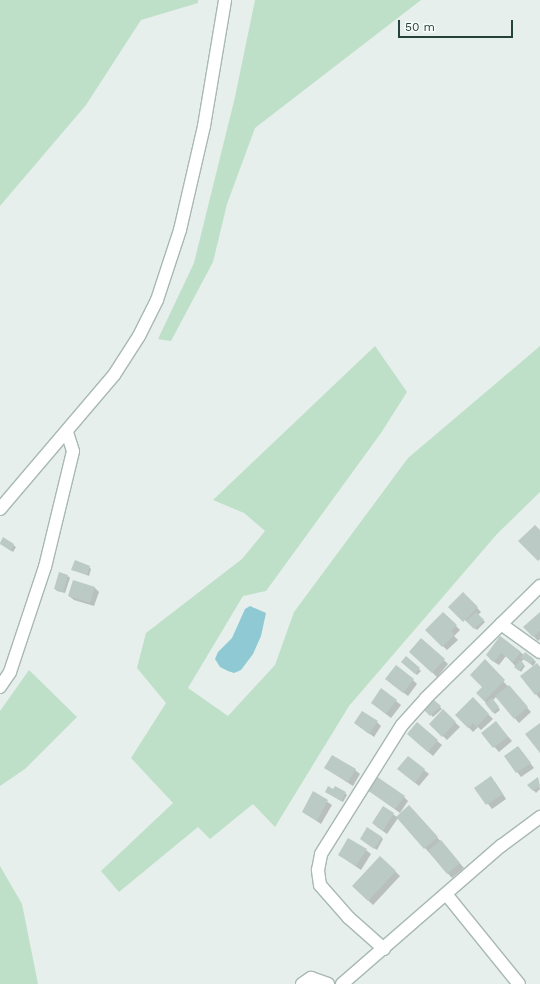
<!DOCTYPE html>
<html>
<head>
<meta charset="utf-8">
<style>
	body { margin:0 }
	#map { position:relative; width:540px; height:984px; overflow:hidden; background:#e6efeb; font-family:"Work Sans",sans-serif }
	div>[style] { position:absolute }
	.green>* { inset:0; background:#bfe0c8 }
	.water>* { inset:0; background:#8ec9d4 }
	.shadow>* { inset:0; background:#0003 }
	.building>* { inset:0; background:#bbcac4 }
	.roads { filter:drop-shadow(1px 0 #a8b8b2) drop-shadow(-1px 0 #a8b8b2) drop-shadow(0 1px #a8b8b2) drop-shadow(0 -1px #a8b8b2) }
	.minor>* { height:12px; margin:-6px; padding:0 6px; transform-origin:6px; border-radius:6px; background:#fff }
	span { translate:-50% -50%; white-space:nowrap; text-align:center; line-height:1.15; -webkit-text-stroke:4px #f7fbf9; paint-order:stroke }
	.scale { position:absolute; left:398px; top:20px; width:115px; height:18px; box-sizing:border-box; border:2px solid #24423a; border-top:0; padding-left:5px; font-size:12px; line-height:14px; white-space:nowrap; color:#24423a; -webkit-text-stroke:3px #f7fbf9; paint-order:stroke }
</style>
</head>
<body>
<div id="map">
	<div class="green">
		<i style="clip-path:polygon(0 0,198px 0,198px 3px,141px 20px,86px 105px,0 206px)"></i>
		<i style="clip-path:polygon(255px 0,421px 0,255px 128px,227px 204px,213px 262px,171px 341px,158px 339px,194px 263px,235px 97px)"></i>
		<i style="clip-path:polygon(375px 346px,407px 392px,381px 433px,266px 591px,243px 596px,188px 688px,228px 716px,275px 665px,294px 612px,408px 458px,540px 346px,540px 492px,497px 534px,349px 706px,275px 827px,253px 804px,210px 839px,198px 827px,119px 892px,101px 871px,173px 803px,131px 758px,166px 703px,137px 668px,146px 633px,242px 559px,265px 531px,244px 513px,213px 500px)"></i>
		<i style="clip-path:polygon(29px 670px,77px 717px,25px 769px,0 786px,0 711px)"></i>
		<i style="clip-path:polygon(0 866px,22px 904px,38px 984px,0 984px)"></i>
	</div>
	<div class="water">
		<i style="clip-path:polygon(250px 606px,266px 613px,261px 636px,253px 654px,241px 670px,234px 673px,228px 671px,220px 667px,215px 659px,218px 652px,232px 638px,245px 609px)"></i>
	</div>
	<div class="shadow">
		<i style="clip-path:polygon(3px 538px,16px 547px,13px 552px,0 543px)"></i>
		<i style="clip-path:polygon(89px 567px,91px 569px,89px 576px,72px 569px)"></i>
		<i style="clip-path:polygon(68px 576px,70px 578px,65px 593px,57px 591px,55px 589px)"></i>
		<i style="clip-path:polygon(95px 588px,99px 592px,94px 606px,74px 600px,69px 596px)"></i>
		<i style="clip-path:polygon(463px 593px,481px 612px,478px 615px,485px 622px,477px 630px,449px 607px)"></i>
		<i style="clip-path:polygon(443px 613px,460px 630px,454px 636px,458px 640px,447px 650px,426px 630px)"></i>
		<i style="clip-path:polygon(540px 613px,540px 639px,538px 641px,525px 627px)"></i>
		<i style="clip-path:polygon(501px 637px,524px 655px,525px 654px,534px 660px,536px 662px,533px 666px,524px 659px,521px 662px,525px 666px,521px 672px,506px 656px,499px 665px,491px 660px,487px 655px)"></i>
		<i style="clip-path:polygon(421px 639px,448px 664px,437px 677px,410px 651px)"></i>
		<i style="clip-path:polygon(406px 658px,421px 671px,417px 675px,403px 662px)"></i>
		<i style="clip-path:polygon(485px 661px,531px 712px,519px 723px,496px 697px,493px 700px,500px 710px,495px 714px,478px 693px,483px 687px)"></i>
		<i style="clip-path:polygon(540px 667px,540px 699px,521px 676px)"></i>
		<i style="clip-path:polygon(413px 680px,417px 684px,408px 696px,391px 683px)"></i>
		<i style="clip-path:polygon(473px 699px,493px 719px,481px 730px,478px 727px,473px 732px,457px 715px)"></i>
		<i style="clip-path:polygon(396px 701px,401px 705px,391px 718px,372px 703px)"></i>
		<i style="clip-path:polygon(434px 701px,442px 709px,433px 717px,426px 710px)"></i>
		<i style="clip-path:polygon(443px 711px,460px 727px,447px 740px,431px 724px)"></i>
		<i style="clip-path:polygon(377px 722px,381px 726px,374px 737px,355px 723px)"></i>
		<i style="clip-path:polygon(417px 724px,442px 745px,433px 756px,413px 739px)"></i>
		<i style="clip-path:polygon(500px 727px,512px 741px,499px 752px,482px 733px)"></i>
		<i style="clip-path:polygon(518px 747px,534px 768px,521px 777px,505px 756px)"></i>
		<i style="clip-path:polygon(408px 757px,429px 774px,419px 786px,403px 773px)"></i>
		<i style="clip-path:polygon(325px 768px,355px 770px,360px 774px,353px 786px)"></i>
		<i style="clip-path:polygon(537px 778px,540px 789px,536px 793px,529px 785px)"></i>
		<i style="clip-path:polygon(495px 782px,506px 799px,492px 809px,476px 788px)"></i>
		<i style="clip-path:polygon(368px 790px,404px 797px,408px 801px,400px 813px)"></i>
		<i style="clip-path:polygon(326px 792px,345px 793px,347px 795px,343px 802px)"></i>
		<i style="clip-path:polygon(314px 793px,332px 805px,321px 824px,303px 812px)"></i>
		<i style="clip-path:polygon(383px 807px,397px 817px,413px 810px,464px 868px,452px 878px,398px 818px,387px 834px,377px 827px,373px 823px)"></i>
		<i style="clip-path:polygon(381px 837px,383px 839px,377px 850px,361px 839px)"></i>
		<i style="clip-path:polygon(366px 850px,371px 854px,361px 870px,339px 855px)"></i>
		<i style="clip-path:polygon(380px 857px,400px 876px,373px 905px,353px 886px)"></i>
	</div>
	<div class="building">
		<i style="clip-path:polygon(535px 525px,540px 530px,540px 559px,538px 561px,518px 541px)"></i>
		<i style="clip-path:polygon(3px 537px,14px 544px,11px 551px,0 544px)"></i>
		<i style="clip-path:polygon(75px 560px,90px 566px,87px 575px,71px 570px)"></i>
		<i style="clip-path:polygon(59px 572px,68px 575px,63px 592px,54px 589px)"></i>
		<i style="clip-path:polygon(73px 580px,95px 587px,90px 603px,68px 596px)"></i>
		<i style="clip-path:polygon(463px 592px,478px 607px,463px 622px,448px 607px)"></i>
		<i style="clip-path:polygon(443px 612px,457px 625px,451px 631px,454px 635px,442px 647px,425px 630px)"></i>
		<i style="clip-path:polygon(476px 612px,484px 620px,474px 629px,466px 621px)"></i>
		<i style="clip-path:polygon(540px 612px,540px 631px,533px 637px,523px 627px)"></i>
		<i style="clip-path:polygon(500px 636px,521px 652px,513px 662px,501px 653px,494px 662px,486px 655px)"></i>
		<i style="clip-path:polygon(421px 638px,445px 659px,432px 673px,409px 652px)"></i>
		<i style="clip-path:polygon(525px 652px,534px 659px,531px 664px,521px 658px)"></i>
		<i style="clip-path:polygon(406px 656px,420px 668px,415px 674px,401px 662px)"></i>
		<i style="clip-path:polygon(485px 659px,505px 680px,484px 701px,476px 693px,482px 687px,470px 675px)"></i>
		<i style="clip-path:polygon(520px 660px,524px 664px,519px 671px,514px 667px)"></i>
		<i style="clip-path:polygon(537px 663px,540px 667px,540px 691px,535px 695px,520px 676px)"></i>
		<i style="clip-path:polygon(396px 665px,414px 679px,403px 693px,385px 679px)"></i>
		<i style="clip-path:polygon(509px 685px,528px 707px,514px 719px,495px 696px)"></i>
		<i style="clip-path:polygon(381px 688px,397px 700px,386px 714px,371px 703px)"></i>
		<i style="clip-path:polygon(473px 697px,489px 714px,476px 727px,473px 723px,468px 728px,455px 715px)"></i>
		<i style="clip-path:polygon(492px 698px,499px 707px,493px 713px,485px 703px)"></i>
		<i style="clip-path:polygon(434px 700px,441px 706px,430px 716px,424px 710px)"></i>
		<i style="clip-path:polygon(443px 709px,456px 722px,442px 737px,429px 724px)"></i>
		<i style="clip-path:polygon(362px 711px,378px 721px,369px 734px,354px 723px)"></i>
		<i style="clip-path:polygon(496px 721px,508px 737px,493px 748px,481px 733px)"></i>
		<i style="clip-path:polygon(417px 722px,438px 740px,428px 752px,407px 734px)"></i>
		<i style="clip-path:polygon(540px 723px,540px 753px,525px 734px)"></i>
		<i style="clip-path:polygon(518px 746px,531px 763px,516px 773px,504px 756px)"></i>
		<i style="clip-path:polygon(332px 755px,356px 769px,348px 782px,324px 768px)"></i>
		<i style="clip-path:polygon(408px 756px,425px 769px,415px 783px,397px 769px)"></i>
		<i style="clip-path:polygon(376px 776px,405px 796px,395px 809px,367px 790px)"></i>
		<i style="clip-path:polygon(491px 776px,503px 794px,486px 805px,474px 788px)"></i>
		<i style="clip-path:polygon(538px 777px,540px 786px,533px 791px,527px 785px)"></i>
		<i style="clip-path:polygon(328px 786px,333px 789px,335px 786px,346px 792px,341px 801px,325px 792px)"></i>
		<i style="clip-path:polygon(313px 791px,328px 800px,317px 821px,302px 812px)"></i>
		<i style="clip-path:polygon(409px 805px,438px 837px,424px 849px,396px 817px)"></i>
		<i style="clip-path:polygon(383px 806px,394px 813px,383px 831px,372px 823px)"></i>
		<i style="clip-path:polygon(367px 827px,382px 837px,374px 849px,360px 839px)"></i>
		<i style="clip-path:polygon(348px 838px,367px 849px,356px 866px,338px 855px)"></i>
		<i style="clip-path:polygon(441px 840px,460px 863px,447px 874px,428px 851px)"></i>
		<i style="clip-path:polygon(380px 856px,396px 871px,368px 901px,352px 886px)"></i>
	</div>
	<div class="roads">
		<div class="minor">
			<i style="left:0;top:509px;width:176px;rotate:-49.6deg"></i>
			<i style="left:114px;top:375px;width:46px;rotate:-57.3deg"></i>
			<i style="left:139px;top:336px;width:40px;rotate:-63.4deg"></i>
			<i style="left:157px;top:300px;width:74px;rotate:-71.8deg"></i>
			<i style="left:180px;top:230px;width:107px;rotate:-77deg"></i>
			<i style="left:204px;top:126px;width:128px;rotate:-80.5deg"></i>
			<i style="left:501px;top:624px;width:48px;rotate:35.7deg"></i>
			<i style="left:0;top:687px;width:18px;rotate:-56deg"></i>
			<i style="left:10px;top:672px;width:111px;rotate:-71.6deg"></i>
			<i style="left:45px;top:567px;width:119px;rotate:-76.4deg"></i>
			<i style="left:73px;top:451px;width:20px;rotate:-108deg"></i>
			<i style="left:446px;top:894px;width:116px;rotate:51deg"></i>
			<i style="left:384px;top:949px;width:47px;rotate:-138.5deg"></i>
			<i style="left:349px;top:918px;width:44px;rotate:-131.3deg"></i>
			<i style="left:320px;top:885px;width:15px;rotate:-98deg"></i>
			<i style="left:318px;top:870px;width:16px;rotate:-79deg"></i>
			<i style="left:321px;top:854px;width:152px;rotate:-57.9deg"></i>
			<i style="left:402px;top:725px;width:36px;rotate:-48deg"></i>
			<i style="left:426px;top:698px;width:160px;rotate:-44.5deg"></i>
			<i style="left:302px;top:984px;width:11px;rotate:-34deg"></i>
			<i style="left:311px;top:978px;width:18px;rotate:19deg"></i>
			<i style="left:342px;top:984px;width:211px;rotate:-41deg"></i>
			<i style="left:501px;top:846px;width:49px;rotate:-36.6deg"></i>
		</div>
	</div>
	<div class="scale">50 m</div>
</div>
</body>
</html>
